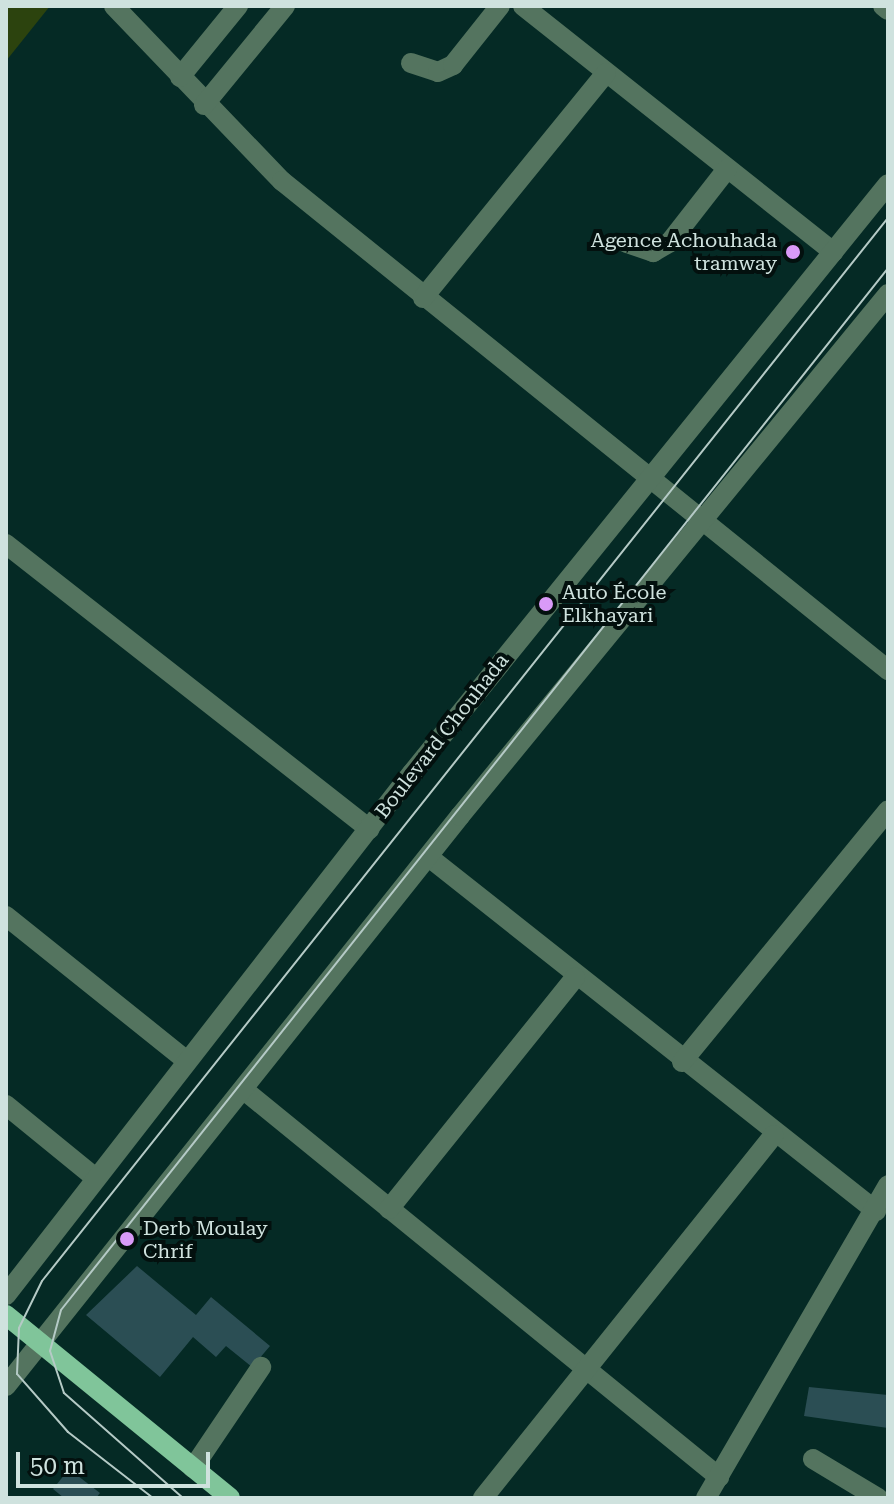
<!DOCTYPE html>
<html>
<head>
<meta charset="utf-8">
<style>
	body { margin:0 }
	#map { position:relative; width:894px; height:1504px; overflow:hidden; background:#052a25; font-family:"Roboto Serif",serif }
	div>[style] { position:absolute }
	.green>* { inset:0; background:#2c430e }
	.building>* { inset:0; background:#2b4e54 }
	.minor>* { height:20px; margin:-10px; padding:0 10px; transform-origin:10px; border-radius:10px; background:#54745f }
	.major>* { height:20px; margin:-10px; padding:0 10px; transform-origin:10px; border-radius:10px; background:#80c59a }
	.tram>* { height:2px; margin:-1px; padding:0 1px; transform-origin:1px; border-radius:1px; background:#b5cac6 }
	.dots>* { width:22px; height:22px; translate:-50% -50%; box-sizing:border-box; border:4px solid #03100e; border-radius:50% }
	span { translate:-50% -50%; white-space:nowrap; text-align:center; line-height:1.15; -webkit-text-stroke:8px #03100e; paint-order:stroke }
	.poi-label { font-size:20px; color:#cfe2de }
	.right { translate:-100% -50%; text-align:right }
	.left { translate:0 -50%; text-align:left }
	.street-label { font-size:20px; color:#cfe2de }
	.frame { position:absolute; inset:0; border:8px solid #cfe2de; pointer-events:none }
	.scale { position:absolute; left:16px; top:1452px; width:194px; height:36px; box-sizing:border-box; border:4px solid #cfe2de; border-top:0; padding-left:10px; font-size:24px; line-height:28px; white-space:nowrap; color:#cfe2de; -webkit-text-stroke:6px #03100e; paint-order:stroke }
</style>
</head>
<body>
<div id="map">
	<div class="green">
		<i style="clip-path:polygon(6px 6px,50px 6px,6px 61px)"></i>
	</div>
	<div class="building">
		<i style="clip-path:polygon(137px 1266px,196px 1315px,211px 1297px,270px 1346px,252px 1367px,226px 1346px,216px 1357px,193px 1337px,160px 1377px,86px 1315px)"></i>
		<i style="clip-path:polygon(809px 1387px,888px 1395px,888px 1428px,804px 1416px)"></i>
		<i style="clip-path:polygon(69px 1469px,100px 1493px,96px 1498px,64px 1498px,53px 1489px)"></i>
	</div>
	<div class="minor">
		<i style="left:114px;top:6px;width:243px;rotate:46.2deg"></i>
		<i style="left:282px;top:181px;width:779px;rotate:38.9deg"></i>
		<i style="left:523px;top:6px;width:396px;rotate:38.4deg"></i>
		<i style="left:883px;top:6px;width:6px;rotate:39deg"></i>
		<i style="left:411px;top:63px;width:28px;rotate:18deg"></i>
		<i style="left:438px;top:72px;width:17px;rotate:-25deg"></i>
		<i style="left:453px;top:65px;width:75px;rotate:-51.5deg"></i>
		<i style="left:180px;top:77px;width:92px;rotate:-50.8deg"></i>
		<i style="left:204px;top:105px;width:128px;rotate:-50.7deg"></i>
		<i style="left:627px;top:243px;width:28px;rotate:19deg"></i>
		<i style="left:653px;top:252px;width:20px;rotate:-30deg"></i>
		<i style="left:670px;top:242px;width:93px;rotate:-52deg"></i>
		<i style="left:423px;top:298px;width:290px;rotate:-50.9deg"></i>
		<i style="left:6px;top:544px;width:462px;rotate:38.1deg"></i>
		<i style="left:430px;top:858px;width:569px;rotate:38.36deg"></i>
		<i style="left:6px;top:916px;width:231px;rotate:38.7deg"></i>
		<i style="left:682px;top:1062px;width:325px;rotate:-50.7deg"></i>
		<i style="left:244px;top:1090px;width:613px;rotate:39.17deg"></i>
		<i style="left:6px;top:1105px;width:112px;rotate:39.2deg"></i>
		<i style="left:389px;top:1209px;width:297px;rotate:-51.2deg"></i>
		<i style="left:6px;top:1295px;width:661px;rotate:-52.13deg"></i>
		<i style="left:412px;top:773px;width:757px;rotate:-51.06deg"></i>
		<i style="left:6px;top:1386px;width:729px;rotate:-51.46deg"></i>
		<i style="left:460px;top:816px;width:675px;rotate:-50.65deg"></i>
		<i style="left:813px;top:1459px;width:76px;rotate:31deg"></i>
		<i style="left:193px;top:1468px;width:122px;rotate:-56deg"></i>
		<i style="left:483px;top:1498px;width:465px;rotate:-51.3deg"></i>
		<i style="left:706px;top:1498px;width:362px;rotate:-59.8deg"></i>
	</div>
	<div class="major">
		<i style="left:6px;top:1315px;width:289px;rotate:39.2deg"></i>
	</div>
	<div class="tram">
		<i style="left:153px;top:1498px;width:108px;rotate:-142.2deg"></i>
		<i style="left:68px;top:1432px;width:77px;rotate:-131.3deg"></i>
		<i style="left:17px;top:1374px;width:46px;rotate:-87.5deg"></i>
		<i style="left:19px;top:1328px;width:52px;rotate:-63.9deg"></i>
		<i style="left:42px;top:1281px;width:1359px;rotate:-51.49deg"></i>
		<i style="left:183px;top:1498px;width:159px;rotate:-138.6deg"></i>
		<i style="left:64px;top:1393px;width:44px;rotate:-108.4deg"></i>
		<i style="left:50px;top:1351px;width:42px;rotate:-75deg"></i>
		<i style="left:61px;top:1310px;width:1330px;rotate:-51.56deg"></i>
	</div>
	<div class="dots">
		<i style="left:793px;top:252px;background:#d99af8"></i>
		<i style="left:546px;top:604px;background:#d99af8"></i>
		<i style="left:127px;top:1239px;background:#d99af8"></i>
	</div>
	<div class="poi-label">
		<span class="right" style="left:777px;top:252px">Agence Achouhada<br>tramway</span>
		<span class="left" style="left:562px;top:604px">Auto École<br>Elkhayari</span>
		<span class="left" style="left:143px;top:1240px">Derb Moulay<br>Chrif</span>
	</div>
	<div class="street-label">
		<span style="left:442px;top:736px;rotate:-52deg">Boulevard Chouhada</span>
	</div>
	<div class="frame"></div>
	<div class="scale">50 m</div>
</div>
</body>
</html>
